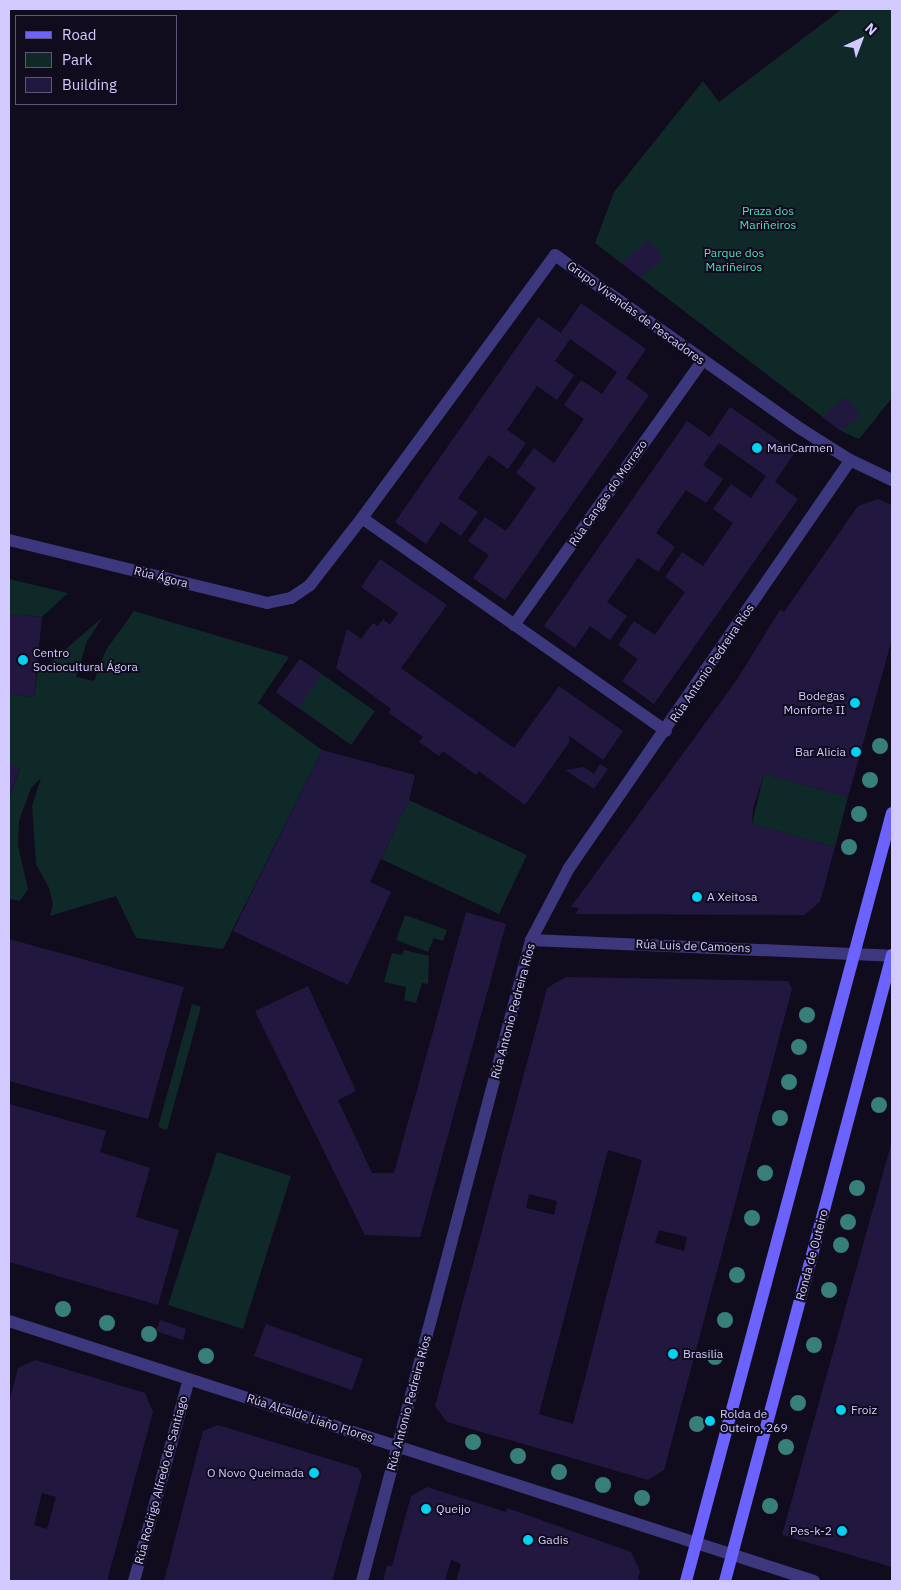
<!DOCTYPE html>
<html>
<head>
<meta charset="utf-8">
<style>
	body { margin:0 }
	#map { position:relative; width:901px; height:1590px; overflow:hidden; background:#100c1e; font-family:"IBM Plex Sans",sans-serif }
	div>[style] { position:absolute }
	.green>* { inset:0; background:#0f2828 }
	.building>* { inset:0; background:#22183f }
	.minor>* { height:12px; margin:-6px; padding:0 6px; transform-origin:6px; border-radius:6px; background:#3d377d }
	.secondary>* { height:12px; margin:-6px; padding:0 6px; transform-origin:6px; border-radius:6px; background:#6c62fe }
	.trees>* { width:16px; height:16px; margin:-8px; border-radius:50%; background:#377f78 }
	.dots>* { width:14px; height:14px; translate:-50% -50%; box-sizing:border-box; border:2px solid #100c1e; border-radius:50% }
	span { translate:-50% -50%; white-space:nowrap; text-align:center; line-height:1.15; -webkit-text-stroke:4px #100c1e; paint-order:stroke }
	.park-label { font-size:12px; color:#57ddc1 }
	.street-label { font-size:12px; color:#d2cafe }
	.poi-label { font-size:12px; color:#d2cafe }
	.left { translate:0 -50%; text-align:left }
	.right { translate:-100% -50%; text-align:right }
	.frame { position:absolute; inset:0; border:10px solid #d2cafe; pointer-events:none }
	.legend { position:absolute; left:15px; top:15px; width:162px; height:90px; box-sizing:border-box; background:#100c1e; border:1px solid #5e5878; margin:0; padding:6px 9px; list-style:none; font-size:15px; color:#d2cafe }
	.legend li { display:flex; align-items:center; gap:10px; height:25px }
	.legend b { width:25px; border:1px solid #5e5878 }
	.north { position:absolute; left:836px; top:15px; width:50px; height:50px; -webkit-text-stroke:4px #100c1e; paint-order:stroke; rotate:43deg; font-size:14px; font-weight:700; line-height:20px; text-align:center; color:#d2cafe }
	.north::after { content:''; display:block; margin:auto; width:18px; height:22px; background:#d2cafe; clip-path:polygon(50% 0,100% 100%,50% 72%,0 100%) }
</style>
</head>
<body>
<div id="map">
	<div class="green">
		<i style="clip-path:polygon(842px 9px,892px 9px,892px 398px,859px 439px,841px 431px,595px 243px,614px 192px,703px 81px,719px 102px)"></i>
		<i style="clip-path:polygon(9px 579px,68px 593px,42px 617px,9px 614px)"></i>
		<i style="clip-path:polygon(134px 611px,289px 657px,258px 703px,322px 750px,223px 949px,136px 938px,116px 896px,50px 916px,53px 904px,49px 888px,36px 864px,32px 806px,41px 778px,31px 788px,19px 821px,18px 846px,28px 889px,20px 901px,9px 899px,9px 799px,20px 768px,9px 763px,9px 694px,34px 697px,37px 674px,103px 617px,87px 641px,76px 677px,94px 681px,106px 650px)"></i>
		<i style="clip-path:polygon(300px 659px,375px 711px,351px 745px,276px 692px)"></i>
		<i style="clip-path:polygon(764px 774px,848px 797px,835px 847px,752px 824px)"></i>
		<i style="clip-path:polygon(409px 800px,527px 855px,499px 914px,381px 859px)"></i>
		<i style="clip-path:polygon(405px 915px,447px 930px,443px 941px,434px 938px,428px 952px,396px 940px)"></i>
		<i style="clip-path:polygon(404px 950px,429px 956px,428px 984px,422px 983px,416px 1003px,404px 1000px,406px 987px,384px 982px,392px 953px,402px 955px)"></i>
		<i style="clip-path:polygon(192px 1004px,201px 1007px,167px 1130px,158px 1127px)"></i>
		<i style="clip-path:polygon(217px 1152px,291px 1176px,243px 1329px,168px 1305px)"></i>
	</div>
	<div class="building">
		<i style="clip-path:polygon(649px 240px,663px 259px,640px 277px,621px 263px)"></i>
		<i style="clip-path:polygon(581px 303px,646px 349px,626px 378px,649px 395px,505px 600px,473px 578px,489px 555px,468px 541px,485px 517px,506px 531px,536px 488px,516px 473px,534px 448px,554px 463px,584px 419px,564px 405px,581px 380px,602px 394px,617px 372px,570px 339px,555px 361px,574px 375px,557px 400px,537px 386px,507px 430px,526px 443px,508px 469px,489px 455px,458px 498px,478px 512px,461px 536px,441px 522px,426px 544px,395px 522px,538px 317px,561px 333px)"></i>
		<i style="clip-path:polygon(846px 397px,860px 416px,841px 431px,822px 417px)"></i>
		<i style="clip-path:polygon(730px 407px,795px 452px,775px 482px,798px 499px,654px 704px,622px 681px,638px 659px,618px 645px,634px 621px,655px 635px,685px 592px,665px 577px,682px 552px,703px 566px,733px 523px,713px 509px,731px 484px,751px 498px,766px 476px,719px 443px,703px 465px,723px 479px,706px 503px,686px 490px,656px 533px,675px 547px,658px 572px,638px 558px,607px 602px,627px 616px,610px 640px,590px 626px,575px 648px,544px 626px,687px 421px,710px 437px)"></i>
		<i style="clip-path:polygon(878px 499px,892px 505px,892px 639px,848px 797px,764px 774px,753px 809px,752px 824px,835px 847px,820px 902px,804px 915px,576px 914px,579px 908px,571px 907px,736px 681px,780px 610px,784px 612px,858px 506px)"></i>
		<i style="clip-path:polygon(380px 559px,447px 605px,401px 668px,514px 748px,559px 686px,623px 731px,603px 760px,568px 735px,570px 741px,525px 805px,479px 771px,476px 775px,443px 751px,439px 756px,419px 742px,423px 737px,389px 713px,391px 709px,336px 668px,347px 629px,361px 639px,373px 623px,378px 626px,383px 619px,390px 625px,398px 613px,361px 587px)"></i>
		<i style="clip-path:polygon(9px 614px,42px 617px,34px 697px,9px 694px)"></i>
		<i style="clip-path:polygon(300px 659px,322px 674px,298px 708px,276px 692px)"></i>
		<i style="clip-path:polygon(322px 750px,415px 775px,409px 800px,370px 882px,391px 892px,348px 985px,233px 931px)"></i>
		<i style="clip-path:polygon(9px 763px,20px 767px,9px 798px)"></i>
		<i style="clip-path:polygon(600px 764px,608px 769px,594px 789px,565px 770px,584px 767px,594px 774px)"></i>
		<i style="clip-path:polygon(466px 912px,506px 924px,420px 1237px,365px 1235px,255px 1011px,308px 986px,356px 1091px,338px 1100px,372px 1173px,394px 1173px)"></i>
		<i style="clip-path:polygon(9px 939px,184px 987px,148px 1119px,9px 1081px)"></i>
		<i style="clip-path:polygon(evenodd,566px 977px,788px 981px,792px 989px,664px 1470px,648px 1480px,447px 1422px,435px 1406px,547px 988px,566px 977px,608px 1150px,642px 1160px,573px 1424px,539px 1414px,608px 1150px,566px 977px,529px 1194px,557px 1201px,554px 1215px,526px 1208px,529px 1194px,566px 977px,659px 1230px,687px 1237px,684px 1251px,655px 1243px,659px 1230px)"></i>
		<i style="clip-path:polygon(9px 1104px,106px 1131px,100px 1152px,150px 1168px,136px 1217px,179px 1230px,158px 1305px,9px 1262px)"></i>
		<i style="clip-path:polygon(892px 1141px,892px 1567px,782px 1535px)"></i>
		<i style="clip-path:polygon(160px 1320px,186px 1329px,183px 1340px,156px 1331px)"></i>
		<i style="clip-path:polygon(266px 1324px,363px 1359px,352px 1390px,254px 1356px)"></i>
		<i style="clip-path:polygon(evenodd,35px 1360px,145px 1393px,153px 1412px,107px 1581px,9px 1581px,9px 1402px,18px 1368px,35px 1360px,42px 1493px,56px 1497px,47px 1529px,34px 1525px,42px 1493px)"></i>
		<i style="clip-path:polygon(218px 1425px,358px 1468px,362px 1475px,332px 1581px,164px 1581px,203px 1431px)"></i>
		<i style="clip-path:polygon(427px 1487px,506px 1512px,507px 1508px,631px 1552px,640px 1571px,637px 1581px,456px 1581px,461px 1564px,451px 1560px,445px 1581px,383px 1581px,387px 1566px,392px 1566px,411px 1496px)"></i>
	</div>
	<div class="minor">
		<i style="left:362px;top:518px;width:371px;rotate:35deg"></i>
		<i style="left:9px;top:540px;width:266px;rotate:13.7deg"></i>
		<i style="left:267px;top:603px;width:25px;rotate:-12deg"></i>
		<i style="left:291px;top:598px;width:23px;rotate:-34deg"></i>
		<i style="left:310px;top:585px;width:85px;rotate:-52.2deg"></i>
		<i style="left:362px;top:518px;width:326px;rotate:-53.7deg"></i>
		<i style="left:555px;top:255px;width:301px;rotate:35.3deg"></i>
		<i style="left:801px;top:429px;width:58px;rotate:32.3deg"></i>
		<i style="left:850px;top:460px;width:47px;rotate:25.5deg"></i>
		<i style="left:514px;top:625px;width:324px;rotate:-54.5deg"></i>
		<i style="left:531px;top:940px;width:361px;rotate:2.5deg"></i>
		<i style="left:9px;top:1321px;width:846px;rotate:17.9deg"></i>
		<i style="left:134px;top:1581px;width:209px;rotate:-74.8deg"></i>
		<i style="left:362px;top:1581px;width:663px;rotate:-75.23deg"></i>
		<i style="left:531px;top:940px;width:81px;rotate:-62.2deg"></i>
		<i style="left:569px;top:868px;width:495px;rotate:-55.4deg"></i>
	</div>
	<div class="secondary">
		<i style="left:686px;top:1581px;width:795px;rotate:-74.99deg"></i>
		<i style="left:725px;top:1581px;width:648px;rotate:-75.06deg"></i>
	</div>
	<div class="trees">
		<i style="left:880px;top:746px"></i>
		<i style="left:870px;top:780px"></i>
		<i style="left:859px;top:814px"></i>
		<i style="left:849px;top:847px"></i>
		<i style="left:807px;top:1015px"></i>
		<i style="left:799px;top:1047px"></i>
		<i style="left:789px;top:1082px"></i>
		<i style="left:879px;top:1105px"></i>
		<i style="left:780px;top:1118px"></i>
		<i style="left:765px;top:1173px"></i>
		<i style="left:857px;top:1188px"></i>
		<i style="left:752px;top:1218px"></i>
		<i style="left:848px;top:1222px"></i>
		<i style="left:841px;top:1245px"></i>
		<i style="left:737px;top:1275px"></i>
		<i style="left:829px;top:1290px"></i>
		<i style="left:63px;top:1309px"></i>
		<i style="left:725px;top:1320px"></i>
		<i style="left:107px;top:1323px"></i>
		<i style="left:149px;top:1334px"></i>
		<i style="left:814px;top:1345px"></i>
		<i style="left:206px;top:1356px"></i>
		<i style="left:715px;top:1357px"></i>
		<i style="left:798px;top:1403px"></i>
		<i style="left:697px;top:1424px"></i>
		<i style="left:473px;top:1442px"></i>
		<i style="left:786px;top:1447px"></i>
		<i style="left:518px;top:1456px"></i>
		<i style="left:559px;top:1472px"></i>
		<i style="left:603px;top:1485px"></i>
		<i style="left:642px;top:1498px"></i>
		<i style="left:770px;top:1506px"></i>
	</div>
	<div class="dots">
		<i style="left:757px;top:448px;background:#02d1f2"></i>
		<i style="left:23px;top:660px;background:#02d1f2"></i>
		<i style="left:855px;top:703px;background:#02d1f2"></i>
		<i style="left:856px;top:752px;background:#02d1f2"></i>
		<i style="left:697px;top:897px;background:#02d1f2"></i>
		<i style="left:673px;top:1354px;background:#02d1f2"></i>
		<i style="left:841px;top:1410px;background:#02d1f2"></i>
		<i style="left:710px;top:1421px;background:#02d1f2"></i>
		<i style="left:314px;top:1473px;background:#02d1f2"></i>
		<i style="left:426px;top:1509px;background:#02d1f2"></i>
		<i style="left:842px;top:1531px;background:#02d1f2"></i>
		<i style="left:528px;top:1540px;background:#02d1f2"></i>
	</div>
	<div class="park-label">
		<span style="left:768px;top:218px">Praza dos<br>Mariñeiros</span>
		<span style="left:734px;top:260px">Parque dos<br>Mariñeiros</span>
	</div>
	<div class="street-label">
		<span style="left:636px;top:313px;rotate:36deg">Grupo Vivendas de Pescadores</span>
		<span style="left:608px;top:493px;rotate:-55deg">Rúa Cangas do Morrazo</span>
		<span style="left:161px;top:577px;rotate:14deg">Rúa Ágora</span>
		<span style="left:712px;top:663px;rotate:-56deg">Rúa Antonio Pedreira Ríos</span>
		<span style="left:693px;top:946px;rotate:2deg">Rúa Luis de Camoens</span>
		<span style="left:513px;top:1011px;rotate:-75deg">Rúa Antonio Pedreira Ríos</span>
		<span style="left:812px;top:1255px;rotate:-75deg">Ronda de Outeiro</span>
		<span style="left:409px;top:1403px;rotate:-75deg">Rúa Antonio Pedreira Ríos</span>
		<span style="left:310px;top:1418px;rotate:18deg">Rúa Alcalde Liaño Flores</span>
		<span style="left:161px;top:1480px;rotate:-75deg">Rúa Rodrigo Alfredo de Santiago</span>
	</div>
	<div class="poi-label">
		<span class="left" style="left:767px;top:448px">MariCarmen</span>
		<span class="left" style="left:33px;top:660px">Centro<br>Sociocultural Ágora</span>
		<span class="right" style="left:845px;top:703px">Bodegas<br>Monforte II</span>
		<span class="right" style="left:846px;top:752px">Bar Alicia</span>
		<span class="left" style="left:707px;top:897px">A Xeitosa</span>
		<span class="left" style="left:683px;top:1354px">Brasilia</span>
		<span class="left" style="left:851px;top:1410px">Froiz</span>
		<span class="left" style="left:720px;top:1421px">Rolda de<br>Outeiro, 269</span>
		<span class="right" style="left:304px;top:1473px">O Novo Queimada</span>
		<span class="left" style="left:436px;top:1509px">Queijo</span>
		<span class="right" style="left:832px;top:1531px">Pes-k-2</span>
		<span class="left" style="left:538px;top:1540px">Gadis</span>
	</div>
	<div class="frame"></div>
	<ul class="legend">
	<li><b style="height:6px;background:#6c62fe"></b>Road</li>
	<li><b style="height:14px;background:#0f2828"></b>Park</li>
	<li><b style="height:14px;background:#22183f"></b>Building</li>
	</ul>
	<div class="north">N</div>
</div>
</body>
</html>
